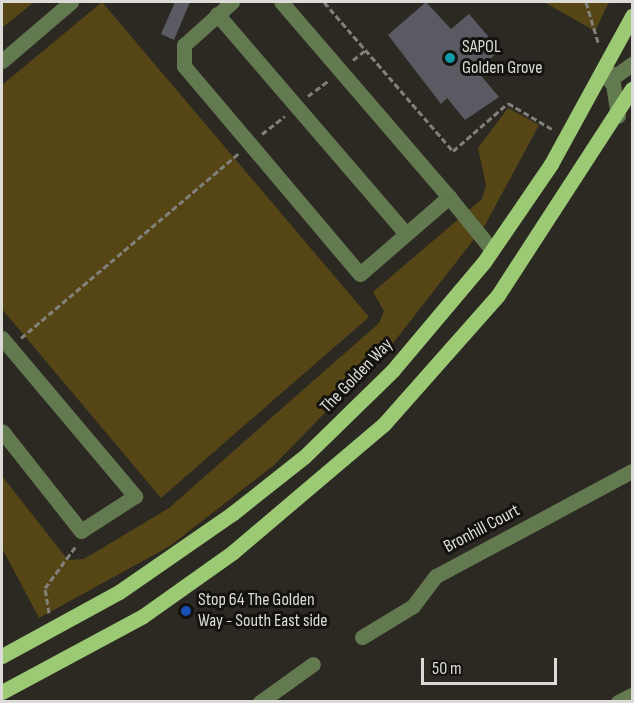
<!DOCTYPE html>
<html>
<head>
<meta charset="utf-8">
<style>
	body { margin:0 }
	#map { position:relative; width:634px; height:703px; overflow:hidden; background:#2c2923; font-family:"Sofia Sans Condensed",sans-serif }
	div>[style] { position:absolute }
	.green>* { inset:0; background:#564616 }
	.building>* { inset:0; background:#5a5a62 }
	.path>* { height:3px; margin-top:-1.5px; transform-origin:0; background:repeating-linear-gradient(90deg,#82807b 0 6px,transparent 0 9px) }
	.minor>* { height:15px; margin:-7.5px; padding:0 7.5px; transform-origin:7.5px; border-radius:7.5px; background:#637a51 }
	.major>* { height:15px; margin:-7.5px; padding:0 7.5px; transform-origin:7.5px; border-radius:7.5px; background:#9cca74 }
	.dots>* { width:16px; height:16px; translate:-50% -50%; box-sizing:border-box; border:3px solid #13120f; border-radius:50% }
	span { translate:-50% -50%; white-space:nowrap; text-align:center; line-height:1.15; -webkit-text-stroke:6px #13120f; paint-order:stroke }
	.poi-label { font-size:18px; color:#dddbd7 }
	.left { translate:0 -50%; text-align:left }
	.street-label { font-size:18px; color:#dddbd7 }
	.frame { position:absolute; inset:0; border:3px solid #dddbd7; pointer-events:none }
	.scale { position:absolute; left:421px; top:658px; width:136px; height:27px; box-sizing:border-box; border:3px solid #dddbd7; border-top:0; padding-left:8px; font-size:18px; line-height:21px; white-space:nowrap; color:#dddbd7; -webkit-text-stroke:4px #13120f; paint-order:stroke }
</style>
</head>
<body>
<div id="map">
	<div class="green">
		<i style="clip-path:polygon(2px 2px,34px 2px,2px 28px)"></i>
		<i style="clip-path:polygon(102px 2px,369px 317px,161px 498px,2px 309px,2px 85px)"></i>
		<i style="clip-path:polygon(544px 2px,609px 2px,595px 31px)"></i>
		<i style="clip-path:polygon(508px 108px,539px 125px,485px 225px,394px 342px,274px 465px,170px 546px,39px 618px,2px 548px,2px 476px,68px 560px,84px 559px,169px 508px,379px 323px,384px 311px,373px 292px,482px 199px,486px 185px,478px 148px)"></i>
	</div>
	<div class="building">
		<i style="clip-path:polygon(175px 2px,190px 2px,174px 40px,161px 34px)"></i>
		<i style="clip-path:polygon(426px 2px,451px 29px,469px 14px,500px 50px,477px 71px,499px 97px,465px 120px,447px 98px,441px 104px,388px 35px)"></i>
	</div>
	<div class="path">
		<i style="left:324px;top:2px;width:197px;rotate:49.1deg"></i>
		<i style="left:453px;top:151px;width:73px;rotate:-41.1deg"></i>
		<i style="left:508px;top:103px;width:51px;rotate:30.6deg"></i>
		<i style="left:586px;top:2px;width:42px;rotate:73.3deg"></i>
		<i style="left:353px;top:60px;width:16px;rotate:-38deg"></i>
		<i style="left:308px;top:96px;width:26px;rotate:-37deg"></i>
		<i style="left:262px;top:134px;width:29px;rotate:-38deg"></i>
		<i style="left:21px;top:338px;width:285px;rotate:-40.3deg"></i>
		<i style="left:49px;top:613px;width:25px;rotate:-99deg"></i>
		<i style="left:45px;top:588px;width:52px;rotate:-53.6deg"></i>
	</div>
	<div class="minor">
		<i style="left:232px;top:2px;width:64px;rotate:138.1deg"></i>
		<i style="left:184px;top:45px;width:21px;rotate:90deg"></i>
		<i style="left:184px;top:66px;width:272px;rotate:49.8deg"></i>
		<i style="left:360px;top:274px;width:118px;rotate:-40.9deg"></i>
		<i style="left:449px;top:197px;width:257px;rotate:-130.7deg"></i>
		<i style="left:217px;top:14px;width:290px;rotate:49.3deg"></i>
		<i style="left:2px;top:61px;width:91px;rotate:-40.5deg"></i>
		<i style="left:603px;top:74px;width:14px;rotate:45deg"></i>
		<i style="left:613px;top:84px;width:32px;rotate:81deg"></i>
		<i style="left:603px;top:74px;width:15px"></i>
		<i style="left:618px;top:74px;width:17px;rotate:-36deg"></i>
		<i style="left:449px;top:197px;width:68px;rotate:50.9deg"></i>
		<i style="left:2px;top:338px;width:207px;rotate:49.9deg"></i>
		<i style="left:135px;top:496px;width:64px;rotate:147.1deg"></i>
		<i style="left:81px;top:531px;width:127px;rotate:-128.3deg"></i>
		<i style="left:362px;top:637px;width:60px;rotate:-31.3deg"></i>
		<i style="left:413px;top:606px;width:38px;rotate:-53deg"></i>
		<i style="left:436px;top:576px;width:222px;rotate:-28.2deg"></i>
		<i style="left:260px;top:702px;width:65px;rotate:-35.6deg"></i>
		<i style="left:618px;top:702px;width:16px;rotate:-27deg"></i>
	</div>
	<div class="major">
		<i style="left:2px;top:656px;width:133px;rotate:-28.7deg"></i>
		<i style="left:119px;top:592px;width:139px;rotate:-34.7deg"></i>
		<i style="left:233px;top:513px;width:90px;rotate:-38.3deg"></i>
		<i style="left:304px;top:457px;width:124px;rotate:-44.3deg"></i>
		<i style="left:393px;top:370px;width:141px;rotate:-49.9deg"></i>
		<i style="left:484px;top:262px;width:119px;rotate:-55.6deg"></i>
		<i style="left:551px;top:164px;width:169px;rotate:-61.3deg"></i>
		<i style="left:2px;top:692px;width:160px;rotate:-28.3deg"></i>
		<i style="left:143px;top:616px;width:110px;rotate:-35.4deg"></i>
		<i style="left:233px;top:552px;width:198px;rotate:-40.3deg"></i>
		<i style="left:384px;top:424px;width:172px;rotate:-48.5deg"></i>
		<i style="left:498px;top:295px;width:246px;rotate:-57deg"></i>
	</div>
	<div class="dots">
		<i style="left:450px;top:58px;background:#0f9aa8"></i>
		<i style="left:186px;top:611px;background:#1a4fb4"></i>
	</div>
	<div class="poi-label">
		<span class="left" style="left:462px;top:58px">SAPOL<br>Golden Grove</span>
		<span class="left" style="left:198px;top:611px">Stop 64 The Golden<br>Way - South East side</span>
	</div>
	<div class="street-label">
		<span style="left:357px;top:376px;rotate:-46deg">The Golden Way</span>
		<span style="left:482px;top:529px;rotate:-28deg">Bronhill Court</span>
	</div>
	<div class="frame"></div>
	<div class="scale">50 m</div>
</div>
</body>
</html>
